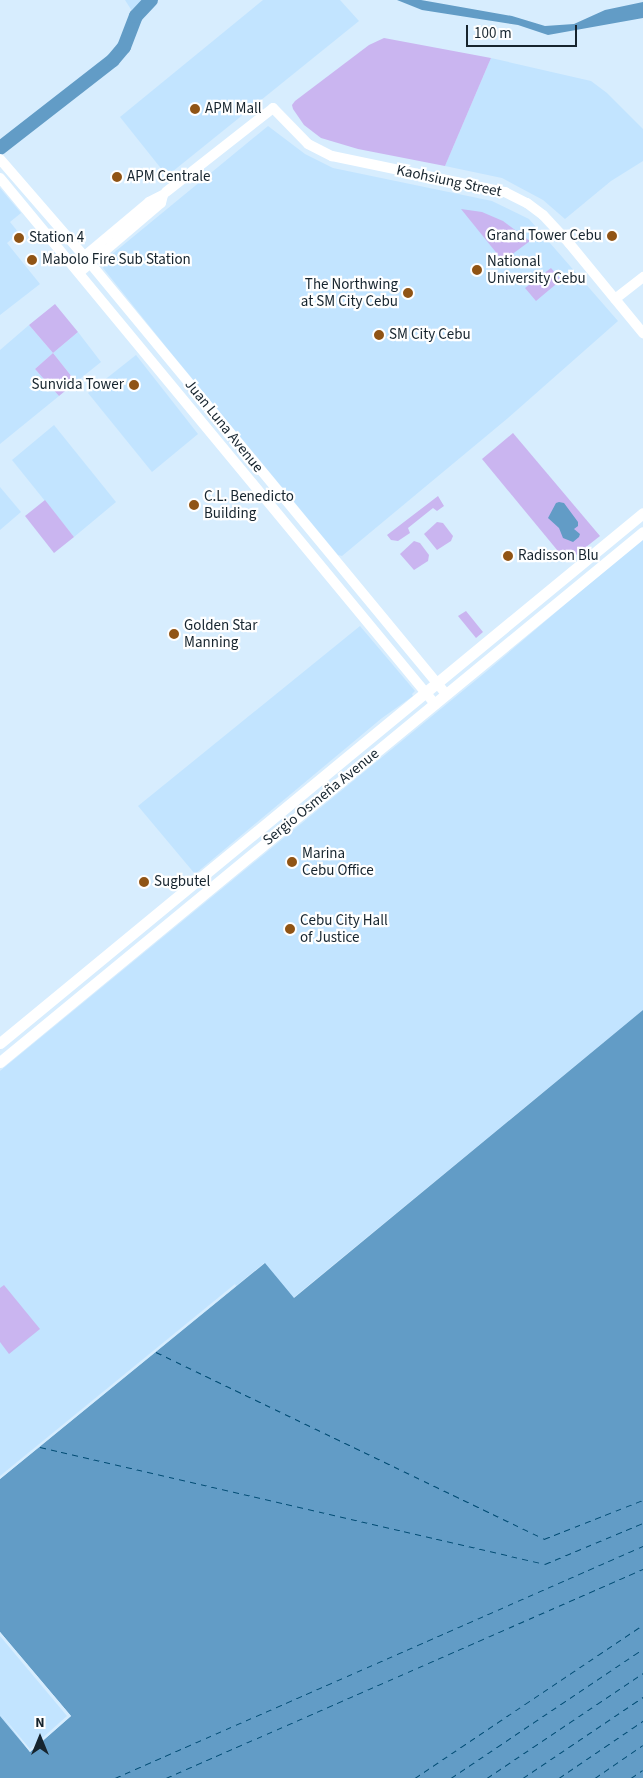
<!DOCTYPE html>
<html>
<head>
<meta charset="utf-8">
<style>
	body { margin:0 }
	#map { position:relative; width:643px; height:1778px; overflow:hidden; background:#d7edfe; font-family:"Source Sans 3",sans-serif }
	div>[style] { position:absolute }
	.built>* { inset:0; background:#c2e4ff }
	.green>* { inset:0; background:#cab5f0 }
	.water>* { inset:0; background:#629cc6 }
	.pier>* { inset:0; background:#d7edfe }
	.river>* { height:14px; margin:-7px; padding:0 7px; transform-origin:7px; border-radius:7px; background:#629cc6 }
	.ferry>* { height:1px; margin-top:-0.5px; transform-origin:0; background:repeating-linear-gradient(90deg,#004b73 0 6px,transparent 0 11px) }
	.secondary>* { height:10px; margin:-5px; padding:0 5px; transform-origin:5px; border-radius:5px; background:#fff }
	.primary>* { height:10px; margin:-5px; padding:0 5px; transform-origin:5px; border-radius:5px; background:#fff }
	.trunk>* { height:11px; margin:-5.5px; padding:0 5.5px; transform-origin:5.5px; border-radius:5.5px; background:#fff }
	.dots>* { width:14px; height:14px; translate:-50% -50%; box-sizing:border-box; border:2px solid #fff; border-radius:50% }
	span { translate:-50% -50%; white-space:nowrap; text-align:center; line-height:1.15; -webkit-text-stroke:4.5px #fff; paint-order:stroke }
	.poi-label { font-size:15px; color:#16242e }
	.left { translate:0 -50%; text-align:left }
	.right { translate:-100% -50%; text-align:right }
	.street-label { font-size:15px; color:#16242e }
	.north { position:absolute; left:15px; top:1713px; width:50px; height:50px; -webkit-text-stroke:4px #fff; paint-order:stroke; rotate:0deg; font-size:14px; font-weight:700; line-height:20px; text-align:center; color:#16242e }
	.north::after { content:''; display:block; margin:auto; width:18px; height:22px; background:#16242e; clip-path:polygon(50% 0,100% 100%,50% 72%,0 100%) }
	.scale { position:absolute; left:466px; top:25px; width:111px; height:22px; box-sizing:border-box; border:2px solid #16242e; border-top:0; padding-left:6px; font-size:15px; line-height:18px; white-space:nowrap; color:#16242e; -webkit-text-stroke:4px #fff; paint-order:stroke }
</style>
</head>
<body>
<div id="map">
	<div class="built">
		<i style="clip-path:polygon(125px 0,144px 0,132px 11px)"></i>
		<i style="clip-path:polygon(263px 0,340px 0,359px 21px,167px 176px,120px 117px)"></i>
		<i style="clip-path:polygon(491px 58px,591px 81px,607px 93px,643px 129px,643px 161px,611px 181px,565px 219px,543px 200px,502px 178px,445px 166px)"></i>
		<i style="clip-path:polygon(268px 126px,305px 154px,333px 168px,492px 201px,529px 219px,618px 321px,508px 418px,342px 556px,338px 555px,167px 348px,103px 268px,105px 260px)"></i>
		<i style="clip-path:polygon(0 188px,21px 213px,10px 222px,19px 233px,7px 243px,40px 284px,0 315px)"></i>
		<i style="clip-path:polygon(29px 325px,53px 353px,78px 332px,101px 362px,76px 382px,53px 353px,35px 369px,59px 396px,0 444px,0 350px)"></i>
		<i style="clip-path:polygon(136px 355px,198px 434px,152px 472px,88px 393px)"></i>
		<i style="clip-path:polygon(54px 425px,116px 502px,74px 537px,12px 460px)"></i>
		<i style="clip-path:polygon(0 487px,21px 512px,0 530px)"></i>
		<i style="clip-path:polygon(643px 538px,643px 1010px,293px 1298px,264px 1263px,0 1479px,0 1071px,487px 671px)"></i>
		<i style="clip-path:polygon(360px 626px,415px 691px,412px 694px,413px 696px,382px 718px,195px 874px,138px 806px)"></i>
		<i style="clip-path:polygon(0 1632px,71px 1716px,30px 1752px,0 1716px)"></i>
	</div>
	<div class="green">
		<i style="clip-path:polygon(384px 38px,491px 58px,445px 166px,358px 149px,321px 138px,304px 125px,293px 109px,292px 105px,295px 101px,369px 45px)"></i>
		<i style="clip-path:polygon(461px 209px,482px 212px,503px 221px,530px 241px,503px 261px)"></i>
		<i style="clip-path:polygon(551px 268px,561px 280px,536px 301px,525px 288px)"></i>
		<i style="clip-path:polygon(55px 304px,78px 332px,53px 353px,76px 382px,59px 396px,35px 369px,53px 353px,29px 325px)"></i>
		<i style="clip-path:polygon(513px 433px,600px 536px,567px 562px,482px 459px)"></i>
		<i style="clip-path:polygon(438px 496px,444px 506px,437px 511px,433px 508px,408px 528px,410px 533px,398px 541px,391px 540px,387px 535px)"></i>
		<i style="clip-path:polygon(45px 500px,74px 537px,54px 553px,25px 516px)"></i>
		<i style="clip-path:polygon(437px 522px,443px 523px,453px 536px,451px 541px,437px 550px,424px 534px)"></i>
		<i style="clip-path:polygon(414px 541px,420px 543px,429px 555px,428px 561px,414px 570px,400px 554px)"></i>
		<i style="clip-path:polygon(466px 611px,483px 632px,476px 638px,458px 616px)"></i>
		<i style="clip-path:polygon(4px 1285px,40px 1329px,9px 1354px,0 1342px,0 1288px)"></i>
	</div>
	<div class="water">
		<i style="clip-path:polygon(397px 0,421px 0,512px 16px,545px 26px,574px 24px,605px 10px,643px 2px,643px 18px,548px 35px,518px 25px,422px 10px)"></i>
		<i style="clip-path:polygon(559px 502px,564px 503px,578px 522px,578px 526px,574px 529px,580px 534px,579px 537px,573px 542px,563px 538px,559px 528px,548px 518px,556px 503px)"></i>
		<i style="clip-path:polygon(643px 1010px,643px 1778px,0 1778px,0 1716px,30px 1752px,71px 1716px,0 1632px,0 1479px,265px 1263px,294px 1298px)"></i>
	</div>
	<div class="pier">
		<i style="clip-path:polygon(235px 1284px,236px 1286px,0 1479px,0 1476px)"></i>
		<i style="clip-path:polygon(0 1632px,71px 1716px,30px 1752px,0 1713px,30px 1749px,67px 1716px,0 1636px)"></i>
	</div>
	<div class="river">
		<i style="left:0;top:148px;width:143px;rotate:-37.9deg"></i>
		<i style="left:113px;top:60px;width:17px;rotate:-50deg"></i>
		<i style="left:124px;top:47px;width:33px;rotate:-69deg"></i>
		<i style="left:136px;top:16px;width:22px;rotate:-47deg"></i>
	</div>
	<div class="ferry">
		<i style="left:156px;top:1352px;width:431px;rotate:25.7deg"></i>
		<i style="left:544px;top:1539px;width:106px;rotate:-21.5deg"></i>
		<i style="left:40px;top:1447px;width:518px;rotate:13.04deg"></i>
		<i style="left:545px;top:1564px;width:106px;rotate:-22.7deg"></i>
		<i style="left:115px;top:1778px;width:577px;rotate:-23.72deg"></i>
		<i style="left:166px;top:1778px;width:521px;rotate:-23.66deg"></i>
		<i style="left:415px;top:1778px;width:275px;rotate:-33.9deg"></i>
		<i style="left:451px;top:1778px;width:231px;rotate:-33.9deg"></i>
		<i style="left:487px;top:1778px;width:188px;rotate:-33.9deg"></i>
		<i style="left:523px;top:1778px;width:145px;rotate:-34deg"></i>
		<i style="left:559px;top:1778px;width:102px;rotate:-34.2deg"></i>
		<i style="left:595px;top:1778px;width:58px;rotate:-34.5deg"></i>
		<i style="left:631px;top:1778px;width:14px;rotate:-34deg"></i>
	</div>
	<div class="secondary">
		<i style="left:166px;top:192px;width:136px;rotate:-38.1deg"></i>
		<i style="left:273px;top:108px;width:50px;rotate:45.8deg"></i>
		<i style="left:308px;top:144px;width:27px;rotate:27deg"></i>
		<i style="left:332px;top:156px;width:177px;rotate:11.8deg"></i>
		<i style="left:505px;top:192px;width:25px;rotate:27deg"></i>
		<i style="left:527px;top:203px;width:20px;rotate:37deg"></i>
		<i style="left:543px;top:215px;width:38px;rotate:47deg"></i>
		<i style="left:569px;top:243px;width:117px;rotate:50.6deg"></i>
		<i style="left:74px;top:265px;width:98px;rotate:-40deg"></i>
		<i style="left:149px;top:202px;width:16px;rotate:-27deg"></i>
		<i style="left:80px;top:272px;width:106px;rotate:-40.4deg"></i>
		<i style="left:161px;top:203px;width:8px;rotate:-76deg"></i>
		<i style="left:615px;top:299px;width:36px;rotate:-38deg"></i>
	</div>
	<div class="primary">
		<i style="left:0;top:159px;width:130px;rotate:49.1deg"></i>
		<i style="left:85px;top:257px;width:567px;rotate:50.44deg"></i>
		<i style="left:0;top:178px;width:683px;rotate:50.41deg"></i>
	</div>
	<div class="trunk">
		<i style="left:0;top:1043px;width:833px;rotate:-39.5deg"></i>
		<i style="left:0;top:1062px;width:833px;rotate:-39.5deg"></i>
	</div>
	<div class="dots">
		<i style="left:195px;top:109px;background:#905415"></i>
		<i style="left:117px;top:177px;background:#905415"></i>
		<i style="left:612px;top:236px;background:#905415"></i>
		<i style="left:19px;top:238px;background:#905415"></i>
		<i style="left:32px;top:260px;background:#905415"></i>
		<i style="left:477px;top:270px;background:#905415"></i>
		<i style="left:408px;top:293px;background:#905415"></i>
		<i style="left:379px;top:335px;background:#905415"></i>
		<i style="left:134px;top:385px;background:#905415"></i>
		<i style="left:194px;top:505px;background:#905415"></i>
		<i style="left:508px;top:556px;background:#905415"></i>
		<i style="left:174px;top:634px;background:#905415"></i>
		<i style="left:292px;top:862px;background:#905415"></i>
		<i style="left:144px;top:882px;background:#905415"></i>
		<i style="left:290px;top:929px;background:#905415"></i>
	</div>
	<div class="poi-label">
		<span class="left" style="left:205px;top:109px">APM Mall</span>
		<span class="left" style="left:127px;top:177px">APM Centrale</span>
		<span class="right" style="left:602px;top:236px">Grand Tower Cebu</span>
		<span class="left" style="left:29px;top:238px">Station 4</span>
		<span class="left" style="left:42px;top:260px">Mabolo Fire Sub Station</span>
		<span class="left" style="left:487px;top:270px">National<br>University Cebu</span>
		<span class="right" style="left:398px;top:293px">The Northwing<br>at SM City Cebu</span>
		<span class="left" style="left:389px;top:335px">SM City Cebu</span>
		<span class="right" style="left:124px;top:385px">Sunvida Tower</span>
		<span class="left" style="left:204px;top:505px">C.L. Benedicto<br>Building</span>
		<span class="left" style="left:518px;top:556px">Radisson Blu</span>
		<span class="left" style="left:184px;top:634px">Golden Star<br>Manning</span>
		<span class="left" style="left:302px;top:862px">Marina<br>Cebu Office</span>
		<span class="left" style="left:154px;top:882px">Sugbutel</span>
		<span class="left" style="left:300px;top:929px">Cebu City Hall<br>of Justice</span>
	</div>
	<div class="street-label">
		<span style="left:449px;top:181px;rotate:12deg">Kaohsiung Street</span>
		<span style="left:224px;top:426px;rotate:51deg">Juan Luna Avenue</span>
		<span style="left:321px;top:797px;rotate:-39deg">Sergio Osmeña Avenue</span>
	</div>
	<div class="north">N</div>
	<div class="scale">100 m</div>
</div>
</body>
</html>
